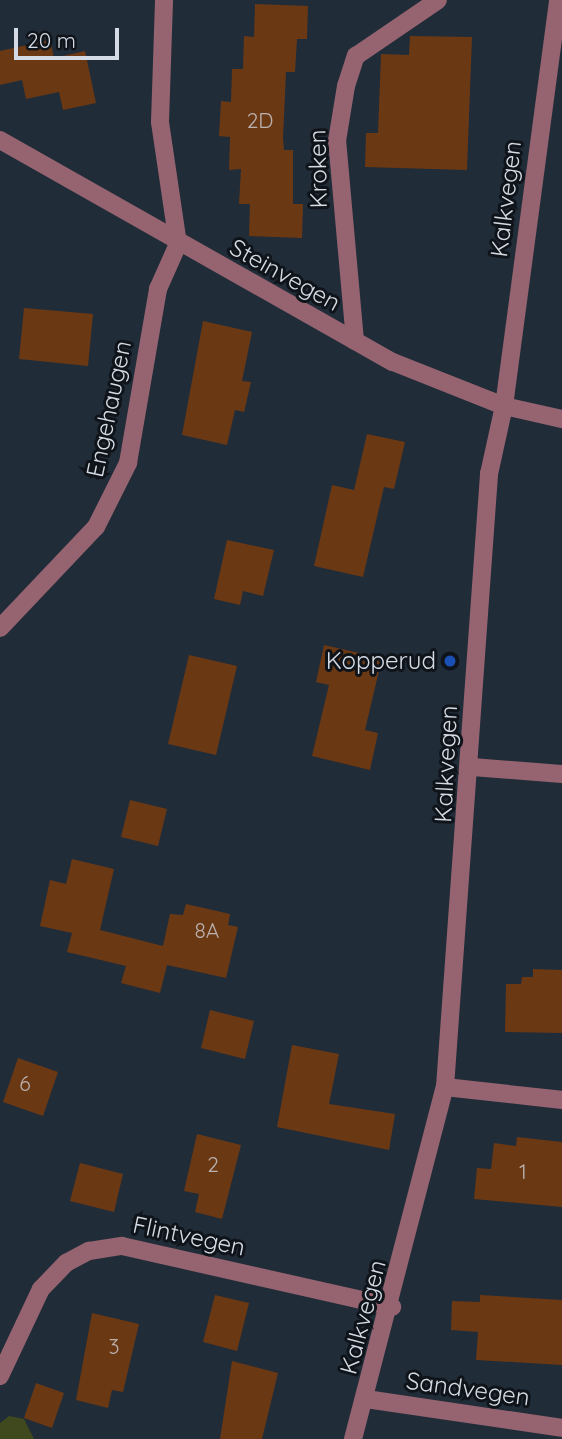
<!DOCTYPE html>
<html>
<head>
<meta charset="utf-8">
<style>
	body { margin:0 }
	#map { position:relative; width:562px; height:1439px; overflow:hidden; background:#212c39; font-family:Quicksand,sans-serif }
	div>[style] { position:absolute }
	.green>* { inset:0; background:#3f491d }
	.building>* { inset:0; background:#6b3814 }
	.minor>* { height:18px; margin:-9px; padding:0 9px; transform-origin:9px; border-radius:9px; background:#966470 }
	.dots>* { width:19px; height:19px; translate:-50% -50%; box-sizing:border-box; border:4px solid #0f141a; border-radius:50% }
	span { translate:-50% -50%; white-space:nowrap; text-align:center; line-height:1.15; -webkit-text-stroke:6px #0f141a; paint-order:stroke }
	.number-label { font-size:21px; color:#bab2b0 }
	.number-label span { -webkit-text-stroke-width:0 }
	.street-label { font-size:24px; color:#d4dbe4 }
	.poi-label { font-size:24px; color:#d4dbe4 }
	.right { translate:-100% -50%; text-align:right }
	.scale { position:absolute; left:14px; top:28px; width:105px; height:32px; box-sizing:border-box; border:4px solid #d4dbe4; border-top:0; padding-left:9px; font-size:21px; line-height:24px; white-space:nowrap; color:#d4dbe4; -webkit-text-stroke:5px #0f141a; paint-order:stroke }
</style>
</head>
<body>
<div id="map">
	<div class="green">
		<i style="clip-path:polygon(9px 1416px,24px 1419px,34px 1439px,0 1439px,0 1423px)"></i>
	</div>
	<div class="building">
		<i style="clip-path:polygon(255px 4px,308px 6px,307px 39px,297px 39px,295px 72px,286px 72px,283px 138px,284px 150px,293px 150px,293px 204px,303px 204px,302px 238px,249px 236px,250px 204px,239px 204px,241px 169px,229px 170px,230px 137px,219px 136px,221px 101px,231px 102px,232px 69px,243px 69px,244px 36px,254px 37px)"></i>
		<i style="clip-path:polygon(410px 36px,472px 37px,467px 170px,365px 167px,366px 133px,378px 133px,381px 54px,409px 55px)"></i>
		<i style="clip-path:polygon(50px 40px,54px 58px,85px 51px,96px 103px,63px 110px,59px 92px,26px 99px,22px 80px,0 85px,0 51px)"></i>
		<i style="clip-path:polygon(24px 308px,93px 314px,88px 366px,19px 359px)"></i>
		<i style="clip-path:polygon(203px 321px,252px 332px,242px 381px,251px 382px,244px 412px,235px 410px,227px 445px,182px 435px)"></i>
		<i style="clip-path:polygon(367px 434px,405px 442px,394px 489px,384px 487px,363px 577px,314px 566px,332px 485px,354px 490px)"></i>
		<i style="clip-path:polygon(227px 540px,274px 550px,263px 596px,243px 591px,240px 605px,214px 599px)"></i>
		<i style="clip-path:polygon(324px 645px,382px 658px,365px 730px,378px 733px,370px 770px,312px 756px,329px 685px,316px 682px)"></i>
		<i style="clip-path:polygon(189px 655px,237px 666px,216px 755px,168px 744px)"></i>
		<i style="clip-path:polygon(130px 800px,167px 809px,158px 846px,121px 837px)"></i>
		<i style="clip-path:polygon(72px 859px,114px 869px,100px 930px,163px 946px,170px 914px,183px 915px,186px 904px,230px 914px,228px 925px,238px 927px,226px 978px,167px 965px,160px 993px,121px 983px,126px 966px,67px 952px,72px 933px,40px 926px,50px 880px,66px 884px)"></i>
		<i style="clip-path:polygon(533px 969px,562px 970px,562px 1033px,505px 1032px,506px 984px,521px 984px,522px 977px,533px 977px)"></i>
		<i style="clip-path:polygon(210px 1010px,254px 1021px,245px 1059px,201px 1048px)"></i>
		<i style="clip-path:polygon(292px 1045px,339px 1054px,329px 1104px,395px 1114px,389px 1150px,277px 1127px)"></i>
		<i style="clip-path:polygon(18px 1058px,58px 1072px,43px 1116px,3px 1102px)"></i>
		<i style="clip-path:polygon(197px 1134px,241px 1145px,222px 1219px,195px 1212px,199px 1194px,184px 1191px)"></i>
		<i style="clip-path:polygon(517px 1137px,562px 1142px,562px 1207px,474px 1199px,477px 1168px,491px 1169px,494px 1143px,516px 1146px)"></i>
		<i style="clip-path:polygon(80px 1163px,123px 1174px,114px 1212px,70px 1201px)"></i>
		<i style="clip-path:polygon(215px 1295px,249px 1303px,237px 1351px,203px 1342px)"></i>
		<i style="clip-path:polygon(480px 1295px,562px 1300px,562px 1365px,476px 1360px,478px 1332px,451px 1330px,452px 1301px,480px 1302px)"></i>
		<i style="clip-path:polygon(92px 1313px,139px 1324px,123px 1392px,112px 1390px,108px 1408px,76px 1400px)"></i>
		<i style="clip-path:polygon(232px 1361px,278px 1373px,262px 1439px,220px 1439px)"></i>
		<i style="clip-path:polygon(36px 1383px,64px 1393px,52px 1428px,24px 1418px)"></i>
	</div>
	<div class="minor">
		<i style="left:0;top:140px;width:451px;rotate:29.5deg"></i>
		<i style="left:393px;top:362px;width:119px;rotate:21.6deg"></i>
		<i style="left:504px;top:406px;width:59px;rotate:12.6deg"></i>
		<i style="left:355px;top:341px;width:201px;rotate:-95.1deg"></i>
		<i style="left:337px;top:141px;width:56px;rotate:-80.7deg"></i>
		<i style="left:346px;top:86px;width:32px;rotate:-72deg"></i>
		<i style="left:356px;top:56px;width:99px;rotate:-34.3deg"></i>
		<i style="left:0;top:628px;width:139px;rotate:-46.5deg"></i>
		<i style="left:96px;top:527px;width:72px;rotate:-63.4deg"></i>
		<i style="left:128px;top:463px;width:177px;rotate:-80.2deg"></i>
		<i style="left:158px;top:289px;width:49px;rotate:-66deg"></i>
		<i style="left:178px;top:244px;width:123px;rotate:-98.4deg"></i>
		<i style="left:160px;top:122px;width:122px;rotate:-88.1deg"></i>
		<i style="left:472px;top:767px;width:90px;rotate:4.4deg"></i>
		<i style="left:445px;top:1087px;width:118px;rotate:6.3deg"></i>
		<i style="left:0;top:1376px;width:96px;rotate:-64.8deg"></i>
		<i style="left:41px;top:1289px;width:36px;rotate:-46deg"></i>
		<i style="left:66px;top:1263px;width:26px;rotate:-28deg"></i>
		<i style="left:89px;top:1251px;width:33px;rotate:-9deg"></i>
		<i style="left:122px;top:1246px;width:277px;rotate:12.7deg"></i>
		<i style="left:366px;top:1399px;width:198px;rotate:8.4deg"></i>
		<i style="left:353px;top:1439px;width:364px;rotate:-75.4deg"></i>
		<i style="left:445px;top:1087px;width:615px;rotate:-85.89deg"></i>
		<i style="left:489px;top:474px;width:70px;rotate:-77.6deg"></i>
		<i style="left:504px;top:406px;width:410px;rotate:-82.4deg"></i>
	</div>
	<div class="dots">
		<i style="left:450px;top:661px;background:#1a4fb4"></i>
	</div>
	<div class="number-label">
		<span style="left:260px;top:120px">2D</span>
		<span style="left:207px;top:930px">8A</span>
		<span style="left:25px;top:1083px">6</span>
		<span style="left:213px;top:1164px">2</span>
		<span style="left:523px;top:1171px">1</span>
		<span style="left:114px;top:1346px">3</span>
	</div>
	<div class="street-label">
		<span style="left:318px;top:169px;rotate:-91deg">Kroken</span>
		<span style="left:506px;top:199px;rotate:-83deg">Kalkvegen</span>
		<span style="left:285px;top:275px;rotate:29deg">Steinvegen</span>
		<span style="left:109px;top:409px;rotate:-78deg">Engehaugen</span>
		<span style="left:446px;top:764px;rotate:-87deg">Kalkvegen</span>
		<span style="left:189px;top:1236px;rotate:12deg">Flintvegen</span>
		<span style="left:363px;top:1317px;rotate:-75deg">Kalkvegen</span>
		<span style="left:468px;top:1389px;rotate:8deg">Sandvegen</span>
	</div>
	<div class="poi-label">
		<span class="right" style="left:436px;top:661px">Kopperud</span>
	</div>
	<div class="scale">20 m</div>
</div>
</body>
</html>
